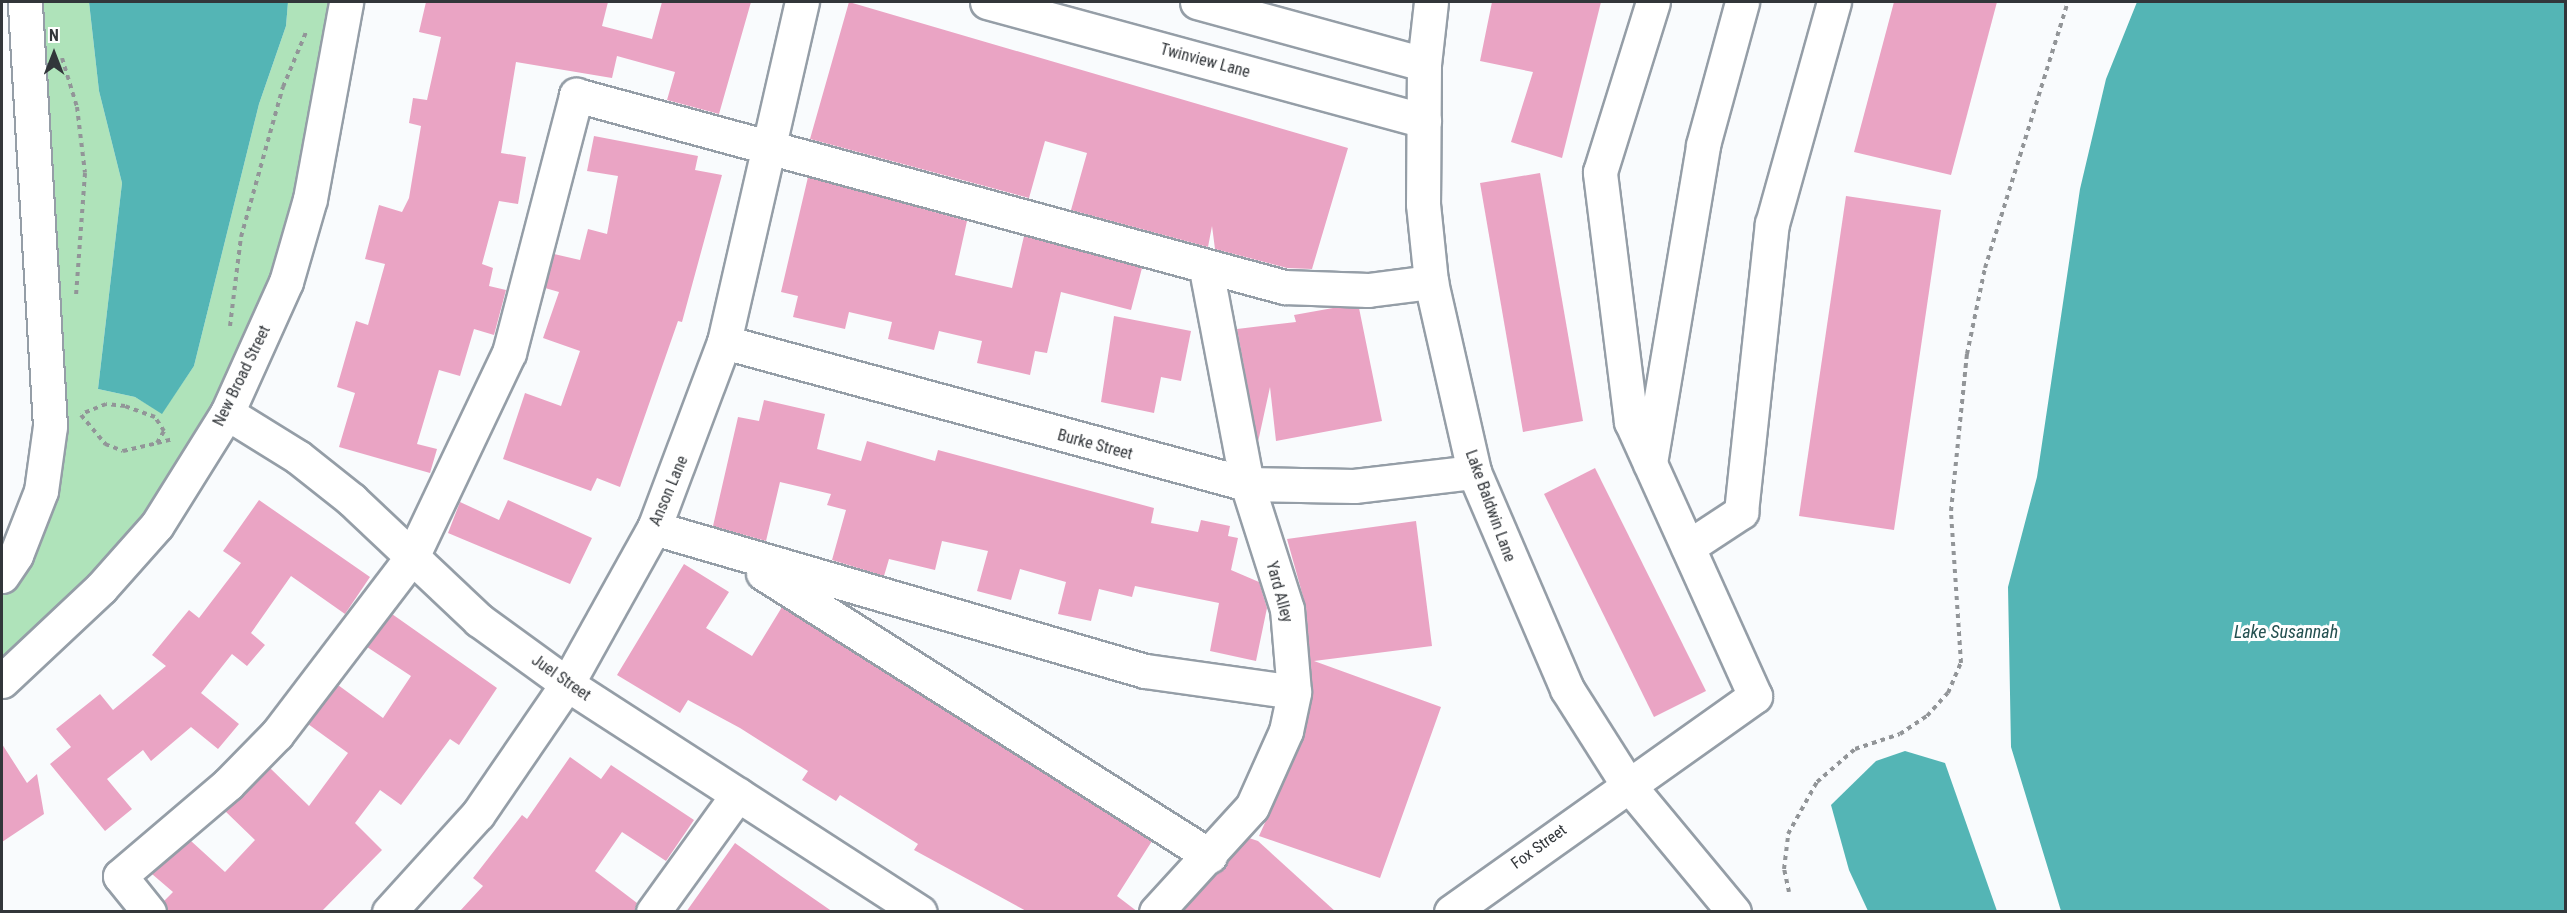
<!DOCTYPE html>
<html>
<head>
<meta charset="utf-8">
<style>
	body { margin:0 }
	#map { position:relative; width:2567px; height:913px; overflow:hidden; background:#f9fbfd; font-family:"Roboto Condensed",sans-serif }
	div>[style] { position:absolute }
	.green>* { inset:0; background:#afe3ba }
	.water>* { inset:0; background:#54b5b5 }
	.building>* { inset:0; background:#eaa4c4 }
	.path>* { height:4px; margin-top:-2px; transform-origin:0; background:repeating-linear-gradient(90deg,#929598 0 4.5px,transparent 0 9px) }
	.roads { filter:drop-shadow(2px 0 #959ea7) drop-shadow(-2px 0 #959ea7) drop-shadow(0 2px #959ea7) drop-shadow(0 -2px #959ea7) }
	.minor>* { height:33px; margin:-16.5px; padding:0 16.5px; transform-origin:16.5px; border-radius:16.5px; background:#fff }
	span { translate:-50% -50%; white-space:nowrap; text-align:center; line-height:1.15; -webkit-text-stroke:6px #fff; paint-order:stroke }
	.street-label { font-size:16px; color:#32363a }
	.water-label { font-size:18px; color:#245050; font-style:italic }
	.frame { position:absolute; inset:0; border:3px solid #32363a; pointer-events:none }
	.north { position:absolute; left:24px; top:24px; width:60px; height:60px; -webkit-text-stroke:4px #fff; paint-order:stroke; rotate:0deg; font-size:16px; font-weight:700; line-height:24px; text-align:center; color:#32363a }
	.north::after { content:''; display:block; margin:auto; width:21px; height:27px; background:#32363a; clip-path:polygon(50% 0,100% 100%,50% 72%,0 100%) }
</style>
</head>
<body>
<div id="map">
	<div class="green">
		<i style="clip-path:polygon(36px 2px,89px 2px,99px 91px,122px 183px,98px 389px,135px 397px,162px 413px,194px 366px,259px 104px,286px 26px,288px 2px,335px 2px,281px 254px,228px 386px,131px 537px,2px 663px,2px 595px,47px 497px)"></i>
	</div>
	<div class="water">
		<i style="clip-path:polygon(89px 2px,288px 2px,286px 26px,259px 104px,194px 366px,162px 414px,135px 397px,98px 389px,122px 183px,99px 91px)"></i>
		<i style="clip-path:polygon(2137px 2px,2565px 2px,2565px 911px,2061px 911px,2011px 747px,2008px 587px,2037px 477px,2080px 189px,2106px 79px)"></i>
		<i style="clip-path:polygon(1905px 751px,1945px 763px,1997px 911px,1868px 911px,1849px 870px,1831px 805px,1876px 761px)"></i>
	</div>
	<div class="building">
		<i style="clip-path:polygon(426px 2px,608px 2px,602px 26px,652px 39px,662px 2px,751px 2px,719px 114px,667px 100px,675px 72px,617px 56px,612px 78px,516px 62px,501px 153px,526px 157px,518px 204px,499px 201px,482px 264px,493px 268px,489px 286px,506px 290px,494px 335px,474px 329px,460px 376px,439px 370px,417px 444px,437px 449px,430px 473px,339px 447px,355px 393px,337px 387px,356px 321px,368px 325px,385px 264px,365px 259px,379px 205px,402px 212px,409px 198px,421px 126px,409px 123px,413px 98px,427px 100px,441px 37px,419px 32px)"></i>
		<i style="clip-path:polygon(849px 2px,1348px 148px,1312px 269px,1287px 268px,1215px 249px,1212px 226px,1208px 247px,1071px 210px,1087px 153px,1045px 141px,1029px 198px,810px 139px)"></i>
		<i style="clip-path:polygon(1492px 2px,1601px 2px,1562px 158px,1511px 142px,1533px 72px,1480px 61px)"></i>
		<i style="clip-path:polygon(1894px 2px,1997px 2px,1951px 175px,1854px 152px)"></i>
		<i style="clip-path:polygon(594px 136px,698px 156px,695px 170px,722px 175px,682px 322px,678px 321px,620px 487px,597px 478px,591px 491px,503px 459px,525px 393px,561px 406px,580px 351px,543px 338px,559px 292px,545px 288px,554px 254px,580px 260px,588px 229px,607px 234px,618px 176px,587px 171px)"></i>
		<i style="clip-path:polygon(1540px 173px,1583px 421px,1523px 432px,1480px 183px)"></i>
		<i style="clip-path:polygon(808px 177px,967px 221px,955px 275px,1012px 288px,1024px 236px,1142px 268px,1131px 310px,1061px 292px,1047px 353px,1035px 351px,1030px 375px,977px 363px,982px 341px,939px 331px,934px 350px,888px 339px,892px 322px,849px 312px,845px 329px,793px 317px,798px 296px,781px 292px)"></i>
		<i style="clip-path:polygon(1846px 196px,1941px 210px,1894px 530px,1799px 516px)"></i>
		<i style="clip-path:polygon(1333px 308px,1359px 308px,1382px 421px,1276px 441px,1270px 387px,1258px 442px,1237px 329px,1296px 322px,1294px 315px)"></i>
		<i style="clip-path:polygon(1114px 316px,1191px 331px,1181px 381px,1161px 377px,1154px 413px,1101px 402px)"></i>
		<i style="clip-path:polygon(764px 400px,825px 414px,817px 449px,861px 461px,867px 441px,935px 461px,938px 450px,1154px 508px,1151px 523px,1198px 532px,1201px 520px,1230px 526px,1228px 536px,1238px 538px,1231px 570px,1259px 582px,1267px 608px,1256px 661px,1210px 651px,1219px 603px,1135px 586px,1132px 597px,1099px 589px,1091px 621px,1058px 614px,1066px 582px,1020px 569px,1011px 600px,977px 591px,988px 551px,942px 541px,935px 570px,889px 559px,884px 576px,832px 560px,846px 510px,827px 505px,831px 494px,780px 482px,766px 541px,713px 526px,738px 417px,759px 421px)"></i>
		<i style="clip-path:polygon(1595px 468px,1706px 691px,1654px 717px,1544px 494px)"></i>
		<i style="clip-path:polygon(259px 500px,370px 577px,345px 614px,291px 576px,251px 633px,265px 645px,247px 666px,232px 654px,201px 693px,239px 724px,218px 749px,191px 727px,151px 761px,143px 750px,107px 779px,132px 809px,105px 831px,50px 764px,71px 747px,56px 729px,100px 694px,113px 710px,166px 666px,152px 655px,189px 610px,199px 618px,241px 563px,223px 551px)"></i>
		<i style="clip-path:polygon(508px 500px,592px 538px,570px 584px,448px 533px,460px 502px,499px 520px)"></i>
		<i style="clip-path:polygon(1416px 521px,1432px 646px,1314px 661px,1441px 707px,1380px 878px,1259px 836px,1303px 738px,1313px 694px,1306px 607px,1287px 539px)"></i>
		<i style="clip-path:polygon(684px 564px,729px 592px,706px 628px,752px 656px,782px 607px,1152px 841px,1117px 896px,1138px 912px,1028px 912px,914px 850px,918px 844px,840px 795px,836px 801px,802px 780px,808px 771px,740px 728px,688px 700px,680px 713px,617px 675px)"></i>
		<i style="clip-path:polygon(392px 614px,497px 688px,459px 745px,450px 739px,401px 805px,380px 790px,355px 823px,382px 850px,321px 912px,167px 912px,164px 901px,173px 892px,152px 874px,191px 841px,225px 872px,255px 840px,225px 811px,270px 768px,309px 806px,348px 753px,308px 724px,338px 685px,383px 718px,411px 676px,367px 647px)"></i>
		<i style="clip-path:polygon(2px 744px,27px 783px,37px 774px,44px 814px,2px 842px)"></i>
		<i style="clip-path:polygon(570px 757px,601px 779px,611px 765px,694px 820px,666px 861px,622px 832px,595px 871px,637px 903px,634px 912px,459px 912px,483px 886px,473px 878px,522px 815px,527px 819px)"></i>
		<i style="clip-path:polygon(1249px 838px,1258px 841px,1336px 912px,1182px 912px)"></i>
		<i style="clip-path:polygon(735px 843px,781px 876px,833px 912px,686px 912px)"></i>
	</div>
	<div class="path">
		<i style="left:62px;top:58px;width:51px;rotate:73deg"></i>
		<i style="left:77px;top:107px;width:66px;rotate:83.1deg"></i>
		<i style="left:85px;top:173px;width:123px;rotate:94.2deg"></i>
		<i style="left:230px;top:326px;width:90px;rotate:-83deg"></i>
		<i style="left:241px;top:237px;width:156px;rotate:-74.4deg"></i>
		<i style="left:283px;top:87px;width:62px;rotate:-67.2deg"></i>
		<i style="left:81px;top:415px;width:38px;rotate:50deg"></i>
		<i style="left:105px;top:444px;width:19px;rotate:21deg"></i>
		<i style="left:123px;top:451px;width:35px;rotate:-13deg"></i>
		<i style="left:157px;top:443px;width:14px;rotate:-60deg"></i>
		<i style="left:164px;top:431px;width:17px;rotate:-123deg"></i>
		<i style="left:155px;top:417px;width:32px;rotate:-160deg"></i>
		<i style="left:125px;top:406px;width:19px;rotate:-174deg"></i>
		<i style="left:106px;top:404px;width:27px;rotate:158deg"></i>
		<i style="left:157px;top:443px;width:16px;rotate:-14deg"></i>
		<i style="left:1789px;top:892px;width:24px;rotate:-102deg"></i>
		<i style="left:1784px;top:869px;width:35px;rotate:-83deg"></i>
		<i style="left:1788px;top:834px;width:60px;rotate:-60.9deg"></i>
		<i style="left:1817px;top:782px;width:50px;rotate:-41deg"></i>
		<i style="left:1855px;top:749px;width:47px;rotate:-18.4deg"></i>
		<i style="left:1900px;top:734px;width:32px;rotate:-34deg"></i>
		<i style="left:1927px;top:716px;width:31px;rotate:-48deg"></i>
		<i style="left:1948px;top:693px;width:33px;rotate:-67deg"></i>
		<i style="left:1961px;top:663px;width:152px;rotate:-93.8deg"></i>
		<i style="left:1951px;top:511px;width:158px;rotate:-84.2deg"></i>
		<i style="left:1967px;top:354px;width:88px;rotate:-78.2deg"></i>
		<i style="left:1985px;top:268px;width:279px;rotate:-72.7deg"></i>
	</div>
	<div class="roads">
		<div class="minor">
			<i style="left:987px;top:2px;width:453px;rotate:15.2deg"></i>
			<i style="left:1197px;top:2px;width:235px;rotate:15.3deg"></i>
			<i style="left:1431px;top:2px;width:62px;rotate:96.4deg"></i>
			<i style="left:1424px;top:64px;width:140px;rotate:90.4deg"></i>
			<i style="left:1423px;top:204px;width:78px;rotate:84.1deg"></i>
			<i style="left:1431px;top:282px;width:195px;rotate:77.2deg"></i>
			<i style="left:1474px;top:472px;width:236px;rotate:66.8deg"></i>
			<i style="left:1567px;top:689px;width:110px;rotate:57.6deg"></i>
			<i style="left:1626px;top:782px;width:169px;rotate:50.3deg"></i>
			<i style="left:724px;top:342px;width:542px;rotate:15.19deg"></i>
			<i style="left:1247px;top:484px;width:107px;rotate:1.1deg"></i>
			<i style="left:1354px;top:486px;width:121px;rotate:-6.7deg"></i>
			<i style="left:227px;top:413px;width:84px;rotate:31.8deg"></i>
			<i style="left:298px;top:457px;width:69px;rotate:38.5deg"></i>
			<i style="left:352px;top:500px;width:175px;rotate:43.4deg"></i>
			<i style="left:479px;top:620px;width:109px;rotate:36deg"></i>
			<i style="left:567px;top:684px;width:420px;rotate:32.9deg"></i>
			<i style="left:1650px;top:463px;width:322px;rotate:-80.5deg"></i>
			<i style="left:1703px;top:145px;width:148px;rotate:-74.7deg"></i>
			<i style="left:654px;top:528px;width:511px;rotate:16.24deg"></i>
			<i style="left:1145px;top:671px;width:150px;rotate:8deg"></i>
			<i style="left:1688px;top:547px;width:64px;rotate:-33.4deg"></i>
			<i style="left:1741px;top:512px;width:290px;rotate:-83.9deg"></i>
			<i style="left:1772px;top:224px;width:230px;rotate:-74.4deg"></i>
			<i style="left:763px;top:573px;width:529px;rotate:32.34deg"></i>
			<i style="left:2px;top:576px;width:25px;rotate:-56deg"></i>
			<i style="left:16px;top:555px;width:69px;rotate:-68.7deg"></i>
			<i style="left:41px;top:491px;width:66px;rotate:-82.1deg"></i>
			<i style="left:50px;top:426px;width:425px;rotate:-93.4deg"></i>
			<i style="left:2px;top:681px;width:136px;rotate:-43.2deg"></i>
			<i style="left:101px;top:588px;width:84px;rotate:-48.4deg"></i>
			<i style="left:157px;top:525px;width:132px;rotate:-58deg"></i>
			<i style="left:227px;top:413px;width:144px;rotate:-65.8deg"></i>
			<i style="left:286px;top:282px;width:86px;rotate:-73.9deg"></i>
			<i style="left:310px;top:199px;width:200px;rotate:-79.6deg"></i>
			<i style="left:149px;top:912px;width:46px;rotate:-128.9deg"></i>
			<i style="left:120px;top:876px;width:142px;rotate:-40.4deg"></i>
			<i style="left:228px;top:784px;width:70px;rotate:-45.6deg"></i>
			<i style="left:277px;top:734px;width:223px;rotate:-52.7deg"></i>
			<i style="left:412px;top:557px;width:226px;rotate:-64.6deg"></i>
			<i style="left:509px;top:353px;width:267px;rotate:-75.4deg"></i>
			<i style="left:576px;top:95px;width:734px;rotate:15.17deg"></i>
			<i style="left:1284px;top:287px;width:84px;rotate:2deg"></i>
			<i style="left:1368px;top:290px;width:64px;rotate:-7.2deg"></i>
			<i style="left:389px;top:912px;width:132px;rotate:-47.8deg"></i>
			<i style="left:478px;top:814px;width:158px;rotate:-55.6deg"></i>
			<i style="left:567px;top:684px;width:179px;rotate:-60.9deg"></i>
			<i style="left:654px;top:528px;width:199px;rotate:-69.4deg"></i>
			<i style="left:724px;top:342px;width:349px;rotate:-77.1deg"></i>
			<i style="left:653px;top:912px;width:145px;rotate:-54.2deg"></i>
			<i style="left:1156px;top:912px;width:142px;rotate:-47.6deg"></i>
			<i style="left:1252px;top:807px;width:83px;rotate:-65.9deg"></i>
			<i style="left:1286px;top:731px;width:40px;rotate:-78deg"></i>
			<i style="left:1294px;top:692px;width:83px;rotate:-94.8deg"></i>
			<i style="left:1287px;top:609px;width:131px;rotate:-107.7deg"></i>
			<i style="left:1247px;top:484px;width:219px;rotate:-100.8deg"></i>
			<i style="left:1451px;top:912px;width:373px;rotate:-35.4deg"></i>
			<i style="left:1755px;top:696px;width:301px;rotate:-114.3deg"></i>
			<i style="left:1631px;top:422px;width:252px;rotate:-97.1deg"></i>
			<i style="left:1600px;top:172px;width:178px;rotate:-72.7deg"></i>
		</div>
	</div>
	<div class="street-label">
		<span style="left:1205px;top:61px;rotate:15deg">Twinview Lane</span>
		<span style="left:242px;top:376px;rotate:-64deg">New Broad Street</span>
		<span style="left:1095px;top:445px;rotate:15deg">Burke Street</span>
		<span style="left:669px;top:491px;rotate:-67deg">Anson Lane</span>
		<span style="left:1490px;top:506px;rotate:70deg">Lake Baldwin Lane</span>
		<span style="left:1279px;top:592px;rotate:75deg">Yard Alley</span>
		<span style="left:561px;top:678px;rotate:35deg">Juel Street</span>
		<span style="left:1539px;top:847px;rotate:-36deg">Fox Street</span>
	</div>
	<div class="water-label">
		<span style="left:2286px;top:632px">Lake Susannah</span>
	</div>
	<div class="frame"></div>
	<div class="north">N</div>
</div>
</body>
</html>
